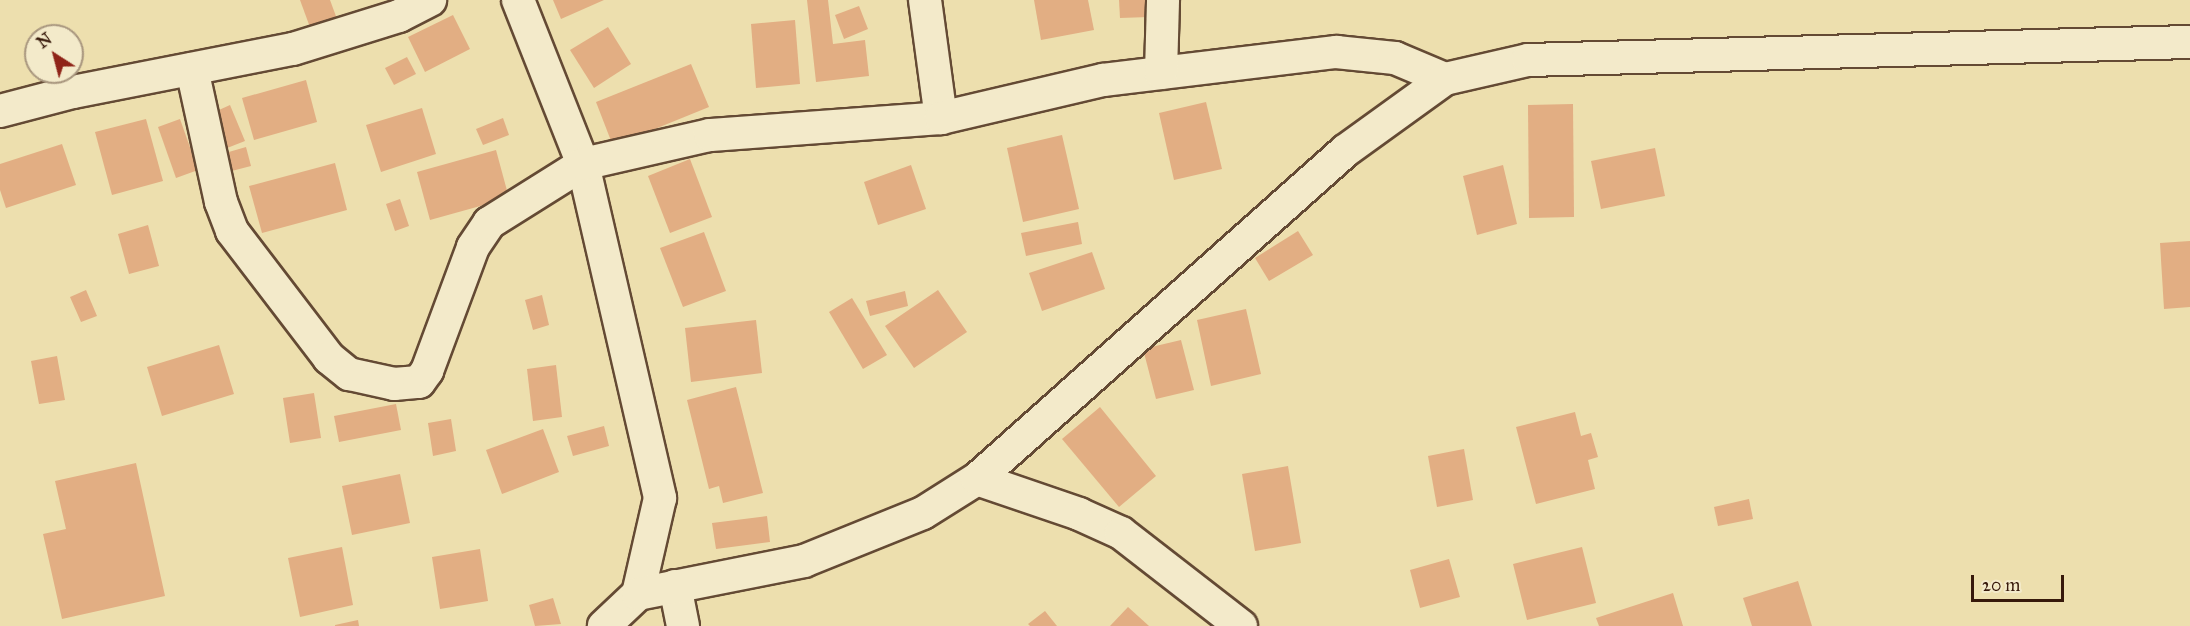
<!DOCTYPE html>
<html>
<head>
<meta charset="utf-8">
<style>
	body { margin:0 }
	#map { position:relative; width:2190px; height:626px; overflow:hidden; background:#eddfae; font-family:"IM FELL Great Primer",serif }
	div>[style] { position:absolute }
	.building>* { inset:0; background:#e2ae83 }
	.roads { filter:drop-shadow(2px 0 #644a34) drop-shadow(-2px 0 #644a34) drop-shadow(0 2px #644a34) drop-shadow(0 -2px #644a34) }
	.minor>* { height:32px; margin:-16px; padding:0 16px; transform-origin:16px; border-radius:16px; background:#f3eaca }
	span { translate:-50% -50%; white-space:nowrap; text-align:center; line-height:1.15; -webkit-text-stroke:6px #f3eaca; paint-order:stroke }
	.north { position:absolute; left:24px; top:24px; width:60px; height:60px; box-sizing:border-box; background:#f3eaca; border:2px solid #a8967e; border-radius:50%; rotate:324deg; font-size:16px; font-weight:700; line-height:24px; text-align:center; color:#37190b }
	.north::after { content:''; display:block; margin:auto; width:21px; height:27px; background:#8f2418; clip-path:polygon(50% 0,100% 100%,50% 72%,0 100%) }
	.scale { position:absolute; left:1971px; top:575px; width:93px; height:27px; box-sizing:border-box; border:3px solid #37190b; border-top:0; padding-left:8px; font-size:18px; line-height:21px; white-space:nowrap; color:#37190b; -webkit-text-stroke:4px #f3eaca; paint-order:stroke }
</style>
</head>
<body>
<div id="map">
	<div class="building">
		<i style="clip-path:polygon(300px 0,330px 0,337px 19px,311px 30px)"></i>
		<i style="clip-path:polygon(553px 0,604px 0,561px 19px)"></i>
		<i style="clip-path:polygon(807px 0,828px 0,833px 44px,865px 40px,869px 76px,816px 82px)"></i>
		<i style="clip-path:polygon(1034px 0,1088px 0,1094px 30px,1041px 40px)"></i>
		<i style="clip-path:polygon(1119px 0,1148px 0,1149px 17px,1120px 18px)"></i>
		<i style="clip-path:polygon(859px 6px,868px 29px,844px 39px,835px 15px)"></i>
		<i style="clip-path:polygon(453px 15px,470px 49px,425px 72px,408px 37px)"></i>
		<i style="clip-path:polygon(795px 20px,800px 84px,756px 88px,751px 24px)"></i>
		<i style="clip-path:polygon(608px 27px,631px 64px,594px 88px,570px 50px)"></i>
		<i style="clip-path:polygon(407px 57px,416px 74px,394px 85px,385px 68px)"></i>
		<i style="clip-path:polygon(691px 64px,709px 107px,613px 146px,596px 102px)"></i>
		<i style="clip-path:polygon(306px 80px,317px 122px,254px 140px,242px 98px)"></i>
		<i style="clip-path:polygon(1206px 102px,1222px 169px,1174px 180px,1159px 113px)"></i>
		<i style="clip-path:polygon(1573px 104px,1574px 217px,1529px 218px,1528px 105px)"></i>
		<i style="clip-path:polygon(230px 105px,245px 141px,222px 150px,208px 115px)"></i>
		<i style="clip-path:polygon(422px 108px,436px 154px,381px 172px,366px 125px)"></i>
		<i style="clip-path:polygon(503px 118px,509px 135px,483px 145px,476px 129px)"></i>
		<i style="clip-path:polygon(146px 119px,163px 181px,112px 195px,95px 132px)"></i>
		<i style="clip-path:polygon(180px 119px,198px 170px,176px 178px,158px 127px)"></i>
		<i style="clip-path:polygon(1062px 135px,1079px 209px,1023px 222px,1007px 148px)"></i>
		<i style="clip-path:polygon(62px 144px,76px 185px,6px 208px,0 190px,0 164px)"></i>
		<i style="clip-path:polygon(246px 147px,251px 166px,220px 174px,215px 156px)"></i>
		<i style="clip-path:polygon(1655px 148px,1665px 196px,1601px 209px,1591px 161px)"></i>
		<i style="clip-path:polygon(496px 150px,509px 198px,430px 220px,417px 172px)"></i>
		<i style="clip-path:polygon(690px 159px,712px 217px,670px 233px,648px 176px)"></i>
		<i style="clip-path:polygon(335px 163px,347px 210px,262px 233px,249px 186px)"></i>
		<i style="clip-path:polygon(911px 165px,926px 209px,878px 225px,864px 182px)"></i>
		<i style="clip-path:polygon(1503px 165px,1517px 224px,1477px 235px,1463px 176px)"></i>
		<i style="clip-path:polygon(400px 199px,409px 226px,395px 231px,386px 204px)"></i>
		<i style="clip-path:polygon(1078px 222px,1082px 244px,1026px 256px,1021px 233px)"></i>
		<i style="clip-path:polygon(148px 225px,159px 266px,129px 274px,118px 234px)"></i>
		<i style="clip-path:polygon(1298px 231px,1313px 255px,1269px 281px,1255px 258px)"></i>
		<i style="clip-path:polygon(704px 232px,726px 291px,683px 307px,660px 248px)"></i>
		<i style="clip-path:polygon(2190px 241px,2190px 307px,2164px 309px,2160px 243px)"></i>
		<i style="clip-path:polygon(1092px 252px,1105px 289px,1042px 311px,1029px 273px)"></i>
		<i style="clip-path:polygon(86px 290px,97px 316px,81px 322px,70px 297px)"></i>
		<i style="clip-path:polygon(938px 290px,967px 332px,914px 368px,885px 326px)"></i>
		<i style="clip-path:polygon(905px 291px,908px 306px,870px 316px,866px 301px)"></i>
		<i style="clip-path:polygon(542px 295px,549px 325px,533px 330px,525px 300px)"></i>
		<i style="clip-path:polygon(852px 298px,887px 355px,863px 369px,829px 312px)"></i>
		<i style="clip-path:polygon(1246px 309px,1261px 374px,1211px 386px,1197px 320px)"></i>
		<i style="clip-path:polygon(756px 320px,762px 373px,691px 382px,685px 328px)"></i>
		<i style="clip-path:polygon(1181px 340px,1194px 390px,1156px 399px,1143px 349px)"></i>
		<i style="clip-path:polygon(219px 345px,234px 394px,162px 416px,147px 367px)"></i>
		<i style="clip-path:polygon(57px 356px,65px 400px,39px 404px,31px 361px)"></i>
		<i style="clip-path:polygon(556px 365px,562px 417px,533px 421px,527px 369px)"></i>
		<i style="clip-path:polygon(736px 387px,763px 493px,723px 503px,719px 486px,709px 489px,687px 400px)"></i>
		<i style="clip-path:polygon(314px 393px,321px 438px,290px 443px,283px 398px)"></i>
		<i style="clip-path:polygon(396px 404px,401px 430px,339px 442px,334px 416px)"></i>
		<i style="clip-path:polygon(1100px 407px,1156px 476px,1119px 507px,1062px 439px)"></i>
		<i style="clip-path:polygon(1575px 412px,1581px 436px,1591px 433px,1598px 457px,1588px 460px,1595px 489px,1536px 504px,1516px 427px)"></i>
		<i style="clip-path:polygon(451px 419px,456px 451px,433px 456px,428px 423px)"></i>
		<i style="clip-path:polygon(604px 426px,609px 446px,573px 456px,567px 436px)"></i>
		<i style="clip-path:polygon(543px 429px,559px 472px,502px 494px,486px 450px)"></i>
		<i style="clip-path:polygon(1464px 449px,1473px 500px,1437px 507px,1428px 456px)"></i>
		<i style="clip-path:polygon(136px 463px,165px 596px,62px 619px,43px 534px,66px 529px,55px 481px)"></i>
		<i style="clip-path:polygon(1288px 466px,1301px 543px,1255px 551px,1242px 474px)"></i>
		<i style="clip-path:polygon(400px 474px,410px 523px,352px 535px,342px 486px)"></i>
		<i style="clip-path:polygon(1749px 499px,1753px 519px,1718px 526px,1714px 507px)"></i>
		<i style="clip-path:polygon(767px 516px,770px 542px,716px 549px,712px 523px)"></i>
		<i style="clip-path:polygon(342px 547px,353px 605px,300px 617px,288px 558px)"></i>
		<i style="clip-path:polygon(1582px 547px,1596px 603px,1527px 620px,1513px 564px)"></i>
		<i style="clip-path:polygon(480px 549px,488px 601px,440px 609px,432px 557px)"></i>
		<i style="clip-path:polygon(1449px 559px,1460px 597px,1420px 608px,1410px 570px)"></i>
		<i style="clip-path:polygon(1798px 581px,1812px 626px,1752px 626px,1743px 598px)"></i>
		<i style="clip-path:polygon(1673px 593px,1683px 626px,1599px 626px,1596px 618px)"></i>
		<i style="clip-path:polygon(553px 598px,561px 624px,535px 626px,529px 605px)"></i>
		<i style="clip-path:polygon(1128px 607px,1149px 626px,1110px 626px)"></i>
		<i style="clip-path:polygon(1045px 611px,1057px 626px,1030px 626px,1028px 624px)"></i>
		<i style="clip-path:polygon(358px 620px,359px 626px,335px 626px,335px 625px)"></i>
	</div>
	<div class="roads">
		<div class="minor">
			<i style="left:518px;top:0;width:176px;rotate:68.4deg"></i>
			<i style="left:583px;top:164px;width:343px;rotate:77deg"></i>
			<i style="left:660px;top:498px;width:98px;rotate:102.9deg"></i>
			<i style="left:638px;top:594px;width:47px;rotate:136.7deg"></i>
			<i style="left:925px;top:0;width:119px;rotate:82.3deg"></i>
			<i style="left:192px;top:69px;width:136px;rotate:77.7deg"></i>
			<i style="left:221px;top:202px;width:31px;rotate:69deg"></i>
			<i style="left:232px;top:231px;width:160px;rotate:52.6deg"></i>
			<i style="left:329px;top:358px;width:26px;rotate:39deg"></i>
			<i style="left:349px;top:374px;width:46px;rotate:12.5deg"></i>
			<i style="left:394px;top:384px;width:25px;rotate:-5deg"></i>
			<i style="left:419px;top:382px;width:14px;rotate:-54deg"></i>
			<i style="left:427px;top:371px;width:132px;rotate:-69.6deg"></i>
			<i style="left:473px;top:247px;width:29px;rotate:-56deg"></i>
			<i style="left:489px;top:223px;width:111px;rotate:-32.1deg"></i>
			<i style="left:583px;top:164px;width:130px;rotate:-12.9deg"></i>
			<i style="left:710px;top:135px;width:232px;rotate:-4.2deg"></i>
			<i style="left:941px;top:118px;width:166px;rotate:-13.2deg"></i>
			<i style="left:1103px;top:80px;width:235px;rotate:-6.9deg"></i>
			<i style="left:1336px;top:52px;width:59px;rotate:5.8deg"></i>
			<i style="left:1395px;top:58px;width:54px;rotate:22.8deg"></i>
			<i style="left:1161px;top:73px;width:73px;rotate:-88.4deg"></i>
			<i style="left:0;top:111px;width:75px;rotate:-14.6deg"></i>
			<i style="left:73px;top:92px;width:224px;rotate:-11.1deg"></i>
			<i style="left:293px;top:49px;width:111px;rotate:-17.3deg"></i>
			<i style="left:399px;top:16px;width:35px;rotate:-27deg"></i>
			<i style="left:977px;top:479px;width:108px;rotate:18.9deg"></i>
			<i style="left:1079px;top:514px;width:46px;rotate:24.3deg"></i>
			<i style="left:1121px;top:533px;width:152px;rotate:37.8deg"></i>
			<i style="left:675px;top:586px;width:41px;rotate:78.7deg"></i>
			<i style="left:638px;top:594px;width:169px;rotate:-11.2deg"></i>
			<i style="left:804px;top:561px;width:128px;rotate:-22deg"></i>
			<i style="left:923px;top:513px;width:64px;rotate:-32.2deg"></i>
			<i style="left:977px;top:479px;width:493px;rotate:-41.7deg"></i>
			<i style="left:1345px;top:151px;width:123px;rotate:-35.8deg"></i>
			<i style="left:1445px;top:79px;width:85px;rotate:-12.9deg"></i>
			<i style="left:1528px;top:60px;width:662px;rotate:-1.56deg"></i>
		</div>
	</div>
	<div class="north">N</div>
	<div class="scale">20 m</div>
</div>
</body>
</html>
